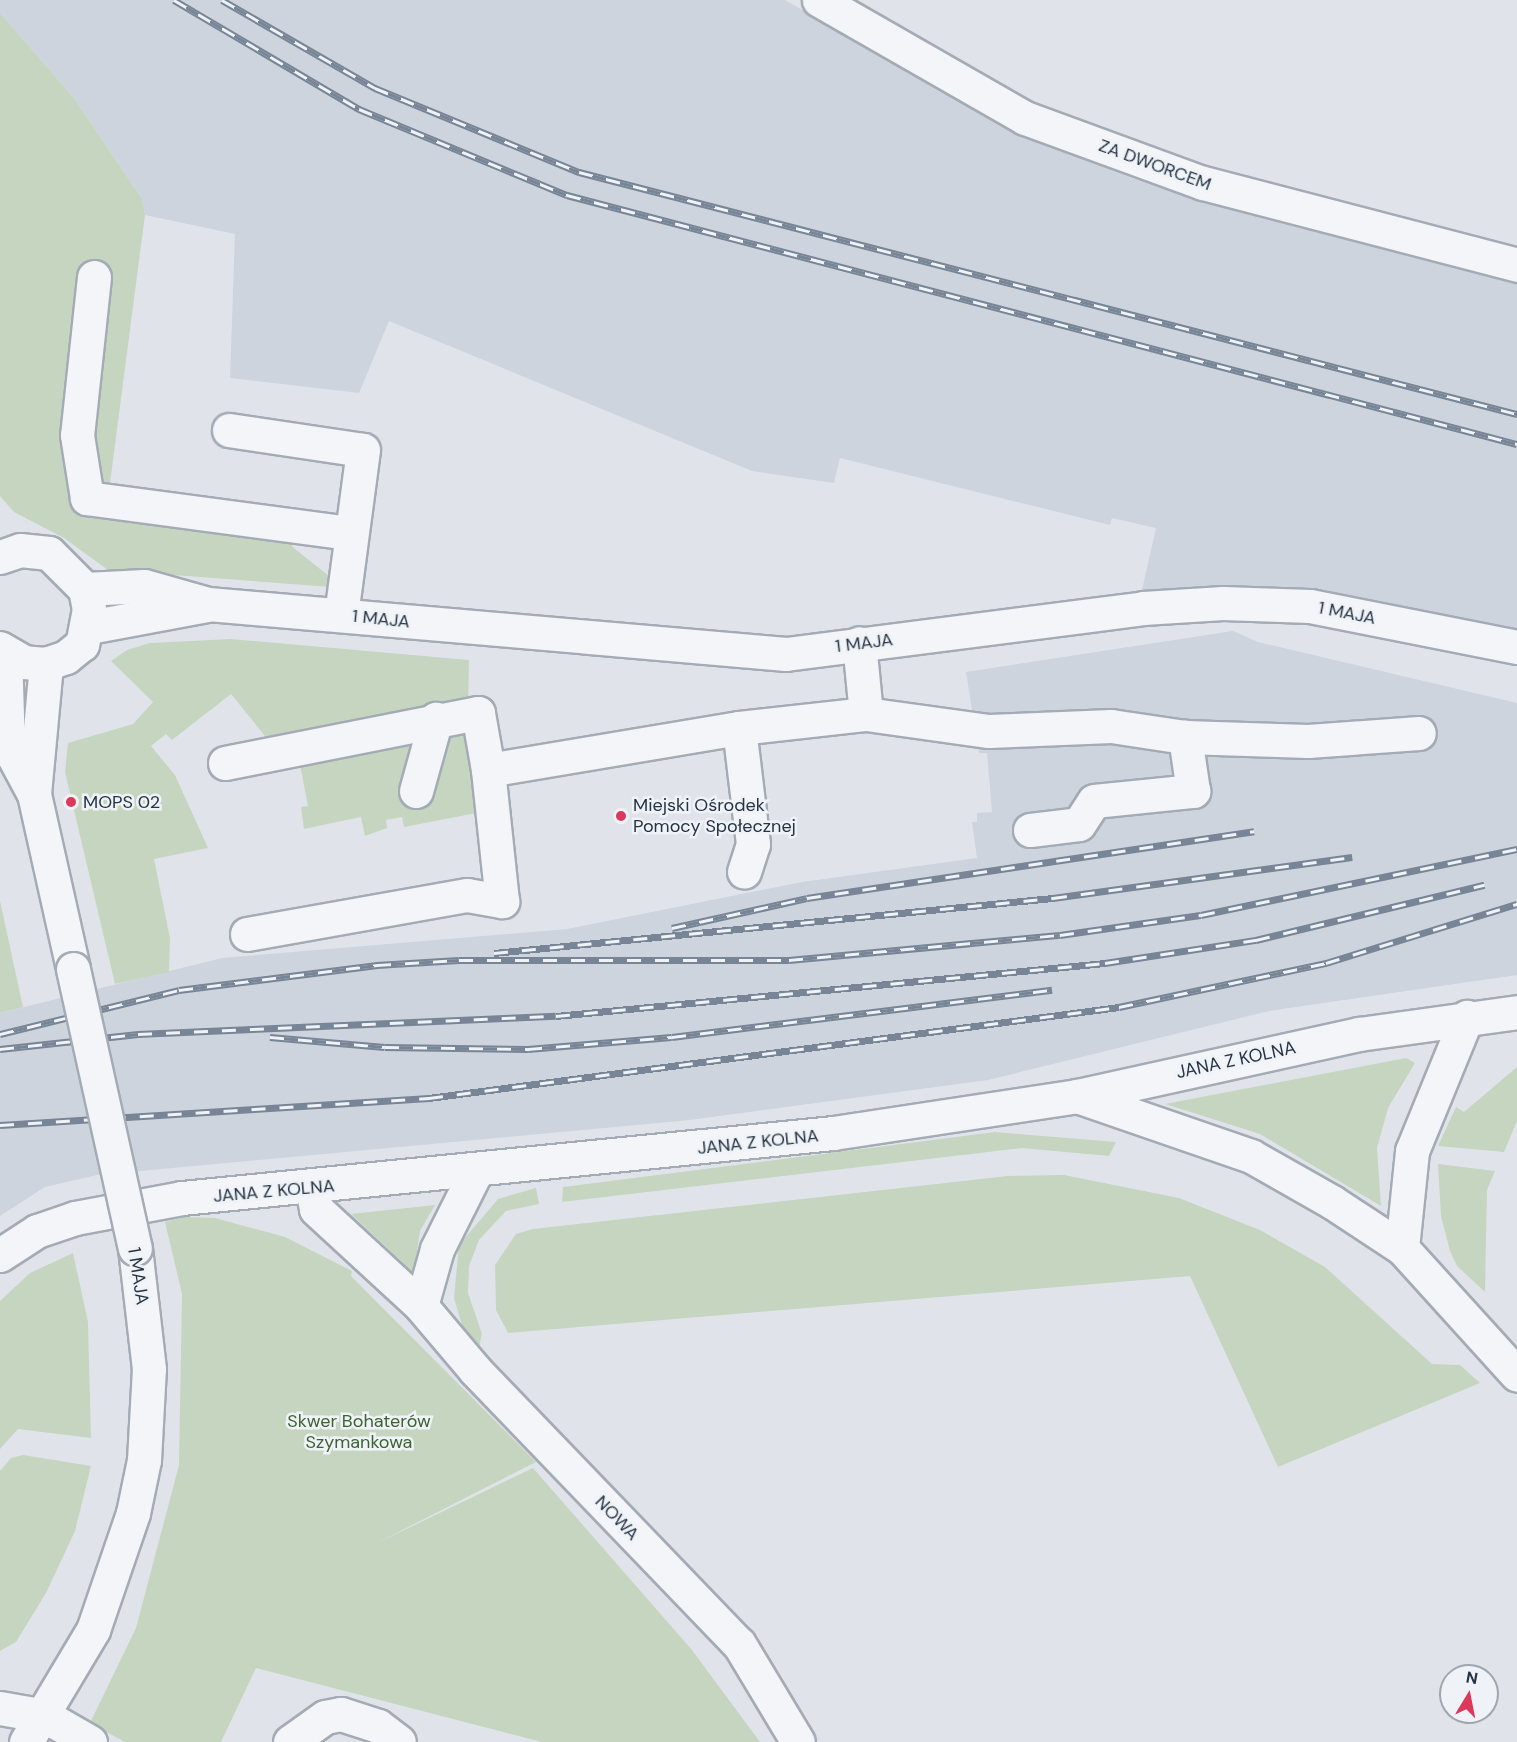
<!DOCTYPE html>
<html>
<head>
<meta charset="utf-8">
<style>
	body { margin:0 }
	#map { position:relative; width:1517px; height:1742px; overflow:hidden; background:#e0e4ea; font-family:"DM Sans",sans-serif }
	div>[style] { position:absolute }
	.built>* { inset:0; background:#cdd4dd }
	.green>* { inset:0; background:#c6d5c0 }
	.roads { filter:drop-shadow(2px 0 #a4abb5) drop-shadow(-2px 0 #a4abb5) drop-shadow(0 2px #a4abb5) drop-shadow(0 -2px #a4abb5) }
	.minor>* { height:33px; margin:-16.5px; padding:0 16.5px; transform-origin:16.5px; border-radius:16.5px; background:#f3f5f8 }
	.rail>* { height:7px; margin-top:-3.5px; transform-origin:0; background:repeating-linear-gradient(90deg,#eff3f7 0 14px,#778596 0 28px); box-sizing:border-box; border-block:2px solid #778596 }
	.bridges { filter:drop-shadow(2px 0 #a4abb5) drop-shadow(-2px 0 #a4abb5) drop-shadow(0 2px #a4abb5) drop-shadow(0 -2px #a4abb5) }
	.minor-bridge>* { height:33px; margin:-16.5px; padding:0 16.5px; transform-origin:16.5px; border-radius:16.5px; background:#f3f5f8 }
	.dots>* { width:16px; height:16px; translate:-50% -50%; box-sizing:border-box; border:3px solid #eff3f7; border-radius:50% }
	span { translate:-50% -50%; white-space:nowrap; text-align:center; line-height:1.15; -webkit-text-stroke:5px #eff3f7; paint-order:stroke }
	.street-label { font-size:18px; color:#263343 }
	.poi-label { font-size:18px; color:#263343 }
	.left { translate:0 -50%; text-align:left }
	.park-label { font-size:18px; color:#3e6132 }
	.north { position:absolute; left:1439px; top:1664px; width:60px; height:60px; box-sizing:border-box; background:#eff3f7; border:2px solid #9fa6af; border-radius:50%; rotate:10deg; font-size:16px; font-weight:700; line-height:24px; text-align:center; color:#263343 }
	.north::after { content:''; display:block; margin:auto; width:21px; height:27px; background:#dc385a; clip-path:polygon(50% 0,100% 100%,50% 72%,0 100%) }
</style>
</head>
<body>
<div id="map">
	<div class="built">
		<i style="clip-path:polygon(0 0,785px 0,1000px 126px,1134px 179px,1517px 279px,1517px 636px,1257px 588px,1142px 590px,1156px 528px,1112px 518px,1110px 525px,840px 458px,834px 483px,752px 471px,389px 321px,359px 393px,230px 378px,235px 234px,145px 215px,142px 199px,74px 98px,0 13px)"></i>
		<i style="clip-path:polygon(1233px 631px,1258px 642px,1517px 703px,1517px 975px,1269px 1011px,988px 1080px,690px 1120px,97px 1175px,45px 1187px,0 1216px,0 1013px,222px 958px,567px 929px,802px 882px,977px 858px,972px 822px,977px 822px,977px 813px,992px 812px,987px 753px,979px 753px,966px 672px)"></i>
	</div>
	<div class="green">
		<i style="clip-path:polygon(0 13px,74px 98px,142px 199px,145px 215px,110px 483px,88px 498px,271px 523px,295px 549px,344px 588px,108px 570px,64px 538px,14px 512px,0 496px)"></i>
		<i style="clip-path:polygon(231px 639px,469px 660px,468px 713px,492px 810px,404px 827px,402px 817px,386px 820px,387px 828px,365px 836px,361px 817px,304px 829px,301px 807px,308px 806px,300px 765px,278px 752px,231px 694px,172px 740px,166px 734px,151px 746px,175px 775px,208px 848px,154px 859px,170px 938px,169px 972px,115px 984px,65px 772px,68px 743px,133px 724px,153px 702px,111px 661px,127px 650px,150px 643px)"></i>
		<i style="clip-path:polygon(0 901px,23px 1007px,0 1013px)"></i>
		<i style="clip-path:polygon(1406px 1058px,1415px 1063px,1388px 1108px,1377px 1148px,1381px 1206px,1260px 1134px,1165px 1104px)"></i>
		<i style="clip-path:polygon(1517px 1067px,1517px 1121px,1504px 1152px,1438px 1146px,1456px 1107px,1464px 1112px)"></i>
		<i style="clip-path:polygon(995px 1132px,1116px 1142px,1109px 1156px,1022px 1148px,562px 1202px,563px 1187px)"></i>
		<i style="clip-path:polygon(1438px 1164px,1495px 1171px,1487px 1190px,1485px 1292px,1457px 1266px,1450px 1251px,1441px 1216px)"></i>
		<i style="clip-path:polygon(1064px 1175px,1179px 1198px,1260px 1230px,1325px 1267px,1432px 1364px,1460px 1365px,1480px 1383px,1278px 1467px,1190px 1276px,508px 1333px,496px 1310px,495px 1265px,516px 1234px,533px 1229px,1008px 1176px)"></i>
		<i style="clip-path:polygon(536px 1188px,539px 1204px,506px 1211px,479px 1240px,469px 1266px,468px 1293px,482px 1334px,479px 1347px,464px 1332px,454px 1298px,459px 1245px,498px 1199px)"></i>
		<i style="clip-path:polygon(435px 1205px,420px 1231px,414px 1273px,351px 1214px)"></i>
		<i style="clip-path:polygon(185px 1217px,215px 1218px,285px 1237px,352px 1271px,351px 1276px,536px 1462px,375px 1544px,533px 1468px,692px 1650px,760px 1742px,542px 1742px,256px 1668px,221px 1742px,125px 1742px,90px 1723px,136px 1628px,179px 1465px,182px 1294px,165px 1222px)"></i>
		<i style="clip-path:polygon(73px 1253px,88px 1322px,91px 1438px,18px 1429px,0 1449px,0 1301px,30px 1273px)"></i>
		<i style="clip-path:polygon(23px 1455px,91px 1466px,75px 1531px,46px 1593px,16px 1642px,0 1651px,0 1471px,11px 1458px)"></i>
	</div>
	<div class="roads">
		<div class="minor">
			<i style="left:819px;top:0;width:237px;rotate:29.8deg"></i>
			<i style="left:1025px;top:118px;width:189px;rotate:20.1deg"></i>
			<i style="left:1203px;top:183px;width:325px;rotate:14.6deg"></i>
			<i style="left:94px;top:277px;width:159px;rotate:96.1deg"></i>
			<i style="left:77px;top:435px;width:64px;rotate:81deg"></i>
			<i style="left:87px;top:498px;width:266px;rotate:7.6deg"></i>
			<i style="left:229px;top:430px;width:135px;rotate:8.5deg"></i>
			<i style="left:363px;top:450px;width:166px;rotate:97.6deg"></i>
			<i style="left:0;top:557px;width:21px;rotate:-19deg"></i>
			<i style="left:20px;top:550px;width:29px;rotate:6deg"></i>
			<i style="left:49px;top:553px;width:51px;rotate:45deg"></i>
			<i style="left:85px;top:589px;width:20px;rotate:79deg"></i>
			<i style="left:89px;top:609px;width:36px;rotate:101deg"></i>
			<i style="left:82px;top:644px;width:21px;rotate:141deg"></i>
			<i style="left:66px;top:657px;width:21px;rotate:161deg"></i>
			<i style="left:46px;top:664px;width:22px;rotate:-175deg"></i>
			<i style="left:24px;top:662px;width:28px;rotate:-150deg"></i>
			<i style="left:85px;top:589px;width:59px;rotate:-2.9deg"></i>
			<i style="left:144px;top:586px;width:66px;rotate:15.7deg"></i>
			<i style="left:208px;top:604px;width:580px;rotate:4.94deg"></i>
			<i style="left:786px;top:654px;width:360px;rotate:-7.3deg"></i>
			<i style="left:1143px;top:608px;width:80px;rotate:-3.6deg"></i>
			<i style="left:1223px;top:603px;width:87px;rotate:2deg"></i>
			<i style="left:1310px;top:606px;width:211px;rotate:11.2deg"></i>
			<i style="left:89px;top:627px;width:120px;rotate:-10.6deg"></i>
			<i style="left:5px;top:652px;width:94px;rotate:88.2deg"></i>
			<i style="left:8px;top:746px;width:55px;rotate:61.6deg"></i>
			<i style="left:34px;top:794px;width:179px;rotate:77.4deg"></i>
			<i style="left:866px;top:714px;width:124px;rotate:7.9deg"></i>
			<i style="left:989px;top:731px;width:122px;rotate:-2.3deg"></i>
			<i style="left:1111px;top:726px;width:75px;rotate:8.5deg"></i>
			<i style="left:1185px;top:737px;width:123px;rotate:1.9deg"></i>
			<i style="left:1308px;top:741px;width:111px;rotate:-4.1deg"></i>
			<i style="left:739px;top:728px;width:117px;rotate:83.1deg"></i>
			<i style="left:753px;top:844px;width:29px;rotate:108deg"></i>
			<i style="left:225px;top:763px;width:258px;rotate:-11.2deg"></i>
			<i style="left:478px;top:713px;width:58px;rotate:80deg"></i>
			<i style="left:416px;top:791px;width:75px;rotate:-74.5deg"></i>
			<i style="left:34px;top:794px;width:131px;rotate:-84.7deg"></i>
			<i style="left:1030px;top:830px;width:49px;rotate:-7deg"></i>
			<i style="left:1079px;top:824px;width:27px;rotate:-57deg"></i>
			<i style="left:1094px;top:801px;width:100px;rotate:-5.8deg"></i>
			<i style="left:1193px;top:791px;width:55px;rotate:-98.4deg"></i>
			<i style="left:247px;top:934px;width:223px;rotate:-10.1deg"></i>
			<i style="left:467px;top:895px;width:36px;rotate:10deg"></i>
			<i style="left:502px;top:901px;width:132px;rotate:-96.1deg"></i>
			<i style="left:488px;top:770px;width:254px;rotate:-9.5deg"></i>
			<i style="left:739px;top:728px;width:128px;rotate:-6.3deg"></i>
			<i style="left:866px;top:714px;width:71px;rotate:-95.6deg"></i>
			<i style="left:1077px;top:1096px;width:184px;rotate:19deg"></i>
			<i style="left:1251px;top:1156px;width:93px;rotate:29.6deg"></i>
			<i style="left:1332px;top:1202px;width:84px;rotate:33.3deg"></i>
			<i style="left:1402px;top:1248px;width:171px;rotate:47.8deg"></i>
			<i style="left:312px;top:1188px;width:21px;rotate:79deg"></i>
			<i style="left:316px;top:1209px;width:143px;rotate:42.7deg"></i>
			<i style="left:421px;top:1306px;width:84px;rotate:49.8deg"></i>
			<i style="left:475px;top:1370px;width:380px;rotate:46.1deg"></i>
			<i style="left:739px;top:1644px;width:114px;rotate:59deg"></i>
			<i style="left:1402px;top:1248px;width:98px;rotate:-84.1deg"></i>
			<i style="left:1412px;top:1151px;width:145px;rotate:-67.7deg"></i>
			<i style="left:0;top:1255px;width:44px;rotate:-33deg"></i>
			<i style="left:37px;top:1231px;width:40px;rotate:-18.9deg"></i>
			<i style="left:75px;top:1218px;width:109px;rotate:-10.6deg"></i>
			<i style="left:182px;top:1198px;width:654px;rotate:-5.7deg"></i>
			<i style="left:833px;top:1133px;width:247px;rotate:-8.6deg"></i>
			<i style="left:1077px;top:1096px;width:289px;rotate:-12.4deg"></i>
			<i style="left:1359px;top:1034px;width:160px;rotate:-7.9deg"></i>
			<i style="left:421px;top:1306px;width:59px;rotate:-74.3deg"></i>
			<i style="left:437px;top:1249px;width:85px;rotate:-63.4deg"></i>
			<i style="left:0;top:1708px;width:46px;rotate:10.1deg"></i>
			<i style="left:45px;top:1716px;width:52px;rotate:30deg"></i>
			<i style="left:26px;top:1742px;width:131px;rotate:-59.1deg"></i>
			<i style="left:93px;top:1630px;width:124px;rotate:-71.1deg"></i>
			<i style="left:133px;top:1513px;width:54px;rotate:-78.3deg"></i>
			<i style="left:144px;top:1460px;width:91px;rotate:-86.9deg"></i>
			<i style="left:149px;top:1369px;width:122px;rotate:-96.6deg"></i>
			<i style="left:290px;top:1742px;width:43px;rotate:-35.5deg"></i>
			<i style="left:325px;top:1717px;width:16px;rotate:-11deg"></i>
			<i style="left:341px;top:1714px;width:39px;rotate:18deg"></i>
			<i style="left:378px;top:1726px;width:26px;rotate:37deg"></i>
		</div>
	</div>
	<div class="rail">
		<i style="left:174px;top:0;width:215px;rotate:30.5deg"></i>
		<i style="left:359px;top:109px;width:225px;rotate:22.5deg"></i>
		<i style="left:567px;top:195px;width:982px;rotate:14.69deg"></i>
		<i style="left:222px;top:0;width:177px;rotate:29.9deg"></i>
		<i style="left:375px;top:88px;width:221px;rotate:22.4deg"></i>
		<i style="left:579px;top:172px;width:969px;rotate:14.47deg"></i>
		<i style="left:672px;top:928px;width:138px;rotate:-12.5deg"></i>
		<i style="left:807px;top:898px;width:452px;rotate:-8.5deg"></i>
		<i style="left:494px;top:953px;width:562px;rotate:-5.62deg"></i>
		<i style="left:1053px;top:898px;width:302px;rotate:-7.8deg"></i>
		<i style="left:0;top:1034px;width:184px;rotate:-13.8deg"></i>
		<i style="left:179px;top:990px;width:200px;rotate:-7.2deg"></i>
		<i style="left:377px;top:965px;width:82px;rotate:-3.5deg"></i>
		<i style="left:459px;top:960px;width:330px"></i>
		<i style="left:789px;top:960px;width:272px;rotate:-5.3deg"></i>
		<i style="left:1060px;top:935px;width:142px;rotate:-8.1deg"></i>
		<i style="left:1201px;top:915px;width:323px;rotate:-11.8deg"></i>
		<i style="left:270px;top:1037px;width:115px;rotate:5deg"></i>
		<i style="left:385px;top:1047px;width:143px;rotate:0.8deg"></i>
		<i style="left:528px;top:1049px;width:144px;rotate:-4.8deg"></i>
		<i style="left:672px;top:1037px;width:383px;rotate:-7.1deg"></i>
		<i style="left:0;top:1049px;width:139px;rotate:-6.2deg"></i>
		<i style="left:138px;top:1034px;width:418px;rotate:-2.5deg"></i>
		<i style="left:556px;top:1016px;width:552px;rotate:-5.51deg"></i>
		<i style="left:1105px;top:963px;width:153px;rotate:-8.7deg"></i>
		<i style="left:1256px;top:940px;width:235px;rotate:-13.6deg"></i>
		<i style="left:0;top:1125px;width:430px;rotate:-3.6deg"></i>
		<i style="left:429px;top:1098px;width:696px;rotate:-7.51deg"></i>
		<i style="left:1119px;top:1007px;width:212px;rotate:-12deg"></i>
		<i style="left:1326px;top:963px;width:200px;rotate:-17.2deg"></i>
	</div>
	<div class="bridges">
		<div class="minor-bridge">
			<i style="left:73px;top:969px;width:286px;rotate:77.5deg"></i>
		</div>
	</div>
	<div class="dots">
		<i style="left:71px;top:802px;background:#dc385a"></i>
		<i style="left:621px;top:816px;background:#dc385a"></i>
	</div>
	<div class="street-label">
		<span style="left:1155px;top:165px;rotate:20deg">ZA DWORCEM</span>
		<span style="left:1347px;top:613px;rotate:11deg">1 MAJA</span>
		<span style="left:381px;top:619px;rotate:6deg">1 MAJA</span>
		<span style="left:864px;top:643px;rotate:-7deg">1 MAJA</span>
		<span style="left:1236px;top:1060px;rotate:-12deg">JANA Z KOLNA</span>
		<span style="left:758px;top:1142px;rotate:-6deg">JANA Z KOLNA</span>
		<span style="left:274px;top:1191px;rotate:-5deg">JANA Z KOLNA</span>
		<span style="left:138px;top:1276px;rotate:81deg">1 MAJA</span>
		<span style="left:617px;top:1518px;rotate:46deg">NOWA</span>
	</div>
	<div class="poi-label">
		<span class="left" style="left:83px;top:802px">MOPS 02</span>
		<span class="left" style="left:633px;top:816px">Miejski Ośrodek<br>Pomocy Społecznej</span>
	</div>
	<div class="park-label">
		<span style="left:359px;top:1432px">Skwer Bohaterów<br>Szymankowa</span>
	</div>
	<div class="north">N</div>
</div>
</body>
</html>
